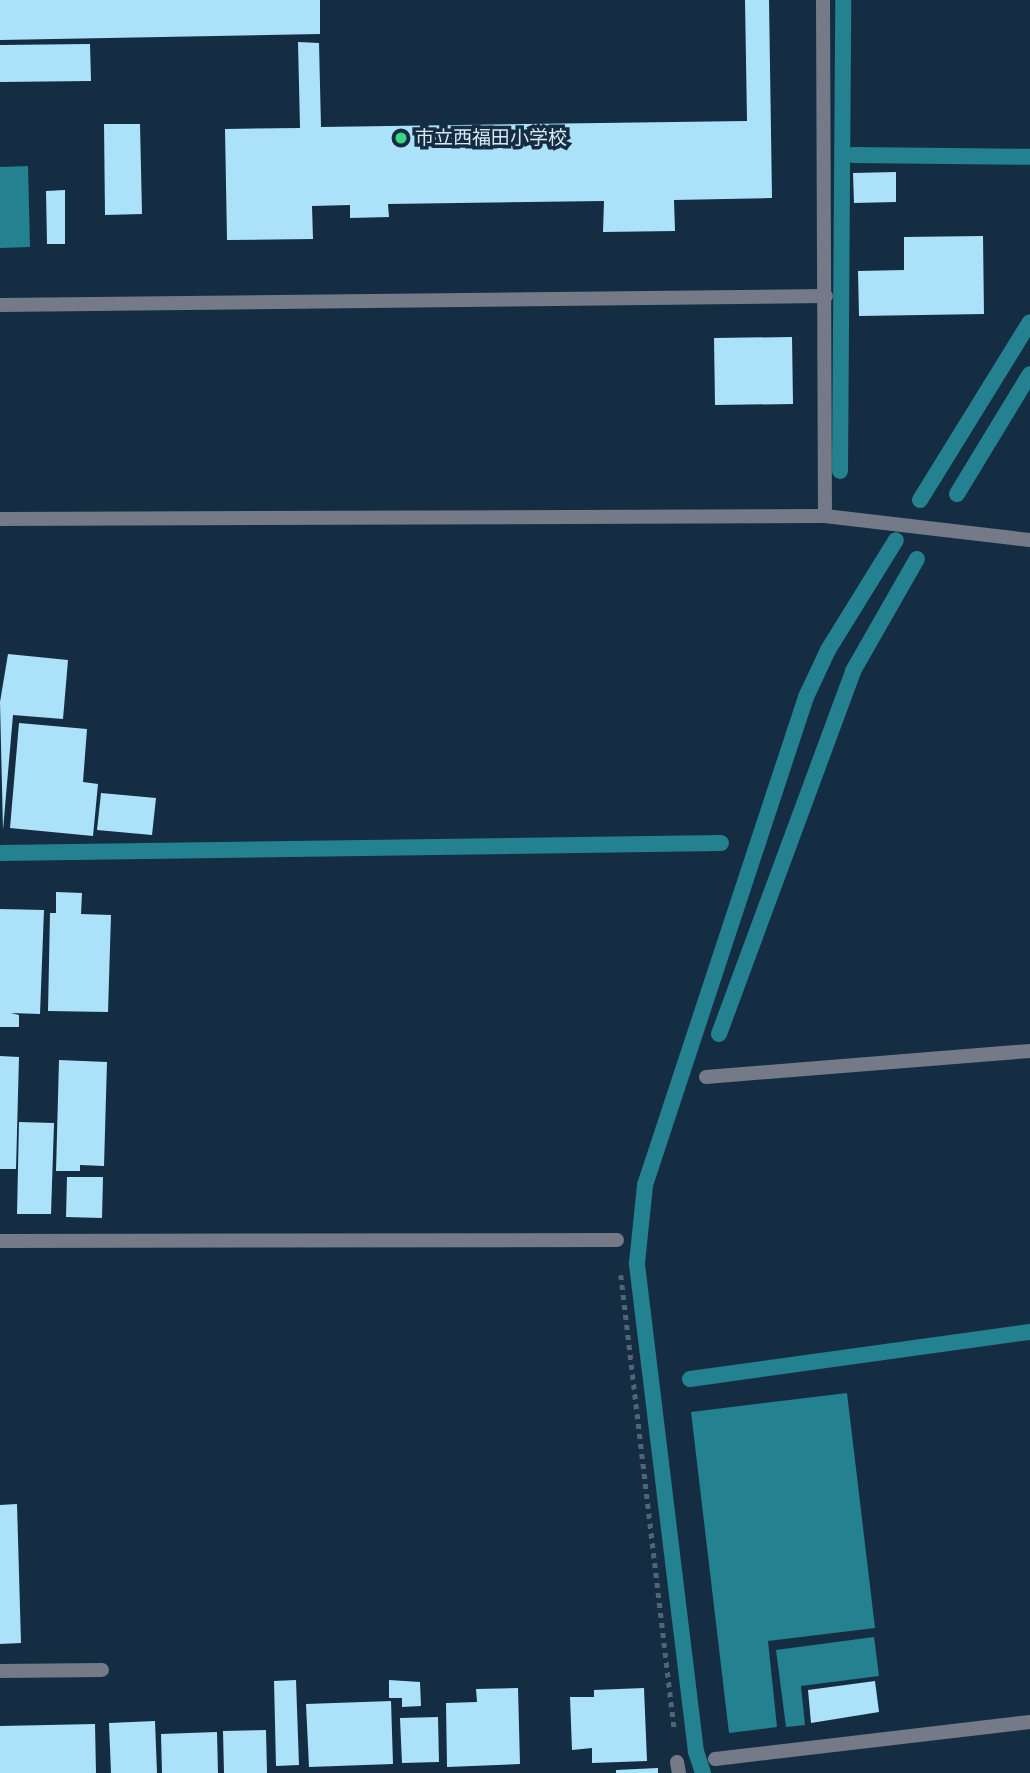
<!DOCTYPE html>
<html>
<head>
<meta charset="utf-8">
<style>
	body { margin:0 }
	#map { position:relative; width:1030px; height:1773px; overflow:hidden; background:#152d42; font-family:"Archivo Narrow","Noto Sans JP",sans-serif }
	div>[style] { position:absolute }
	.water>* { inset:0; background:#24818f }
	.stream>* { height:16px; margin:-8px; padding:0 8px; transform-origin:8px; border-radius:8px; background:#24818f }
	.building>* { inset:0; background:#ace1fa }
	.path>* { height:4.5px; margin-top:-2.25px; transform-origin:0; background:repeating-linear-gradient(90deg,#506578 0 5px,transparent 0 10px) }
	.lane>* { height:14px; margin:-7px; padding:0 7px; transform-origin:7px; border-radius:7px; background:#747a87 }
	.street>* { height:14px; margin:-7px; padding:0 7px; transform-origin:7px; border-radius:7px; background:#747a87 }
	.dots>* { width:19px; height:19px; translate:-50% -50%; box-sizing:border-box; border:4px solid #152d42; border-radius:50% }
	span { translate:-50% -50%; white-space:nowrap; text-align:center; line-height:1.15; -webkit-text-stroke:7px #152d42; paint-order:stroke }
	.poi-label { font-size:19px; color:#d9e8f6 }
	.left { translate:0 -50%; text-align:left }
</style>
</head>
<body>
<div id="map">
	<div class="water">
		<i style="clip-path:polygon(28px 166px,30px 247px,0 248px,0 167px)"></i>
		<i style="clip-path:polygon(847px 1393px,875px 1628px,768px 1641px,777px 1727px,729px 1733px,691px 1412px)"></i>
		<i style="clip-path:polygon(874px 1637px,879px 1676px,801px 1686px,805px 1725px,786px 1727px,776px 1650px)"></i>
	</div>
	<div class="stream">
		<i style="left:853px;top:155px;width:177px;rotate:0.6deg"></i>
		<i style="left:840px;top:471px;width:471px;rotate:-89.6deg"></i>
		<i style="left:957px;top:494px;width:140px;rotate:-58.7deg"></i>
		<i style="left:920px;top:500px;width:209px;rotate:-58.3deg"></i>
		<i style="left:0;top:853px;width:721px;rotate:-0.79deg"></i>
		<i style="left:719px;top:1034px;width:387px;rotate:-69.7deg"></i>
		<i style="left:853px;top:671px;width:129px;rotate:-60.3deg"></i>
		<i style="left:690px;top:1379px;width:343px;rotate:-7.9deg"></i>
		<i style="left:703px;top:1773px;width:22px;rotate:-108deg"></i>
		<i style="left:696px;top:1752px;width:493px;rotate:-96.9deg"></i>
		<i style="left:637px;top:1263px;width:78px;rotate:-84.1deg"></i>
		<i style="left:645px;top:1185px;width:514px;rotate:-71.74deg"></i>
		<i style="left:806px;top:697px;width:52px;rotate:-64.9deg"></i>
		<i style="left:828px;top:650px;width:129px;rotate:-58.3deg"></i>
	</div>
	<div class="building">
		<i style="clip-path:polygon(0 0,320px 0,320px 34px,0 40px)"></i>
		<i style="clip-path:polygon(745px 0,769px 0,772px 198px,674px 200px,675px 231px,603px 232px,604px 201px,388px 204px,389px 217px,350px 218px,350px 205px,312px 206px,313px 239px,227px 240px,225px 129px,300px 128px,298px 42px,319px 43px,321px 127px,747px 121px)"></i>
		<i style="clip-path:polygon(90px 44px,91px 81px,0 82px,0 45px)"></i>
		<i style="clip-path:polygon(104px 124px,140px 124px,142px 214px,105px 215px)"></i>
		<i style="clip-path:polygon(896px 172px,896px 202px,854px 203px,853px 173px)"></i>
		<i style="clip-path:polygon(65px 190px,65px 244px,47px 244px,46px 191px)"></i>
		<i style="clip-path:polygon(983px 236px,984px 314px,859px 316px,858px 271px,904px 270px,904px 237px)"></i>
		<i style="clip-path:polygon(792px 337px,793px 404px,715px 405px,714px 338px)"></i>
		<i style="clip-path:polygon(8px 654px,68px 660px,63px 719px,13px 715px,3px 830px,0 702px)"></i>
		<i style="clip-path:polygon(19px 723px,87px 729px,83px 782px,98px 784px,93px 836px,10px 828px)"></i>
		<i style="clip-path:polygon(101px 793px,156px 798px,152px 835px,97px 830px)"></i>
		<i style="clip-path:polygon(56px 892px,82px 893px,81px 914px,111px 915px,108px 1012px,48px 1011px,50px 913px,56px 913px)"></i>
		<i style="clip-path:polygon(0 909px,44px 910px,40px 1014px,11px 1013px,19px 1015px,19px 1027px,0 1027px)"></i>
		<i style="clip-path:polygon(0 1056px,19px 1057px,16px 1169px,0 1169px)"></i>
		<i style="clip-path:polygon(59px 1060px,107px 1062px,104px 1166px,80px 1165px,80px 1171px,56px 1171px)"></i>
		<i style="clip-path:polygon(19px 1122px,54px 1123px,51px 1214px,17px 1214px)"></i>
		<i style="clip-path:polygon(67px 1177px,103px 1177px,102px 1218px,66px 1217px)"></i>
		<i style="clip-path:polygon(17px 1504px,21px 1643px,0 1644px,0 1505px)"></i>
		<i style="clip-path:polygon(296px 1680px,299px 1765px,276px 1766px,274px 1681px)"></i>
		<i style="clip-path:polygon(389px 1680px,420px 1682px,421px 1706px,402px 1707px,402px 1698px,389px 1698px)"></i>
		<i style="clip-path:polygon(875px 1681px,879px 1712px,811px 1723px,808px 1690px)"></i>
		<i style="clip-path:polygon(518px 1688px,520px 1764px,447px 1767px,446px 1703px,477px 1702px,476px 1689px)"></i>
		<i style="clip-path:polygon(644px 1688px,647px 1761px,592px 1763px,592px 1748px,572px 1750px,570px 1697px,594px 1697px,594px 1690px)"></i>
		<i style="clip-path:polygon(391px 1701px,393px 1764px,309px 1767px,306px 1704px)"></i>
		<i style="clip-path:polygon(438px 1717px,439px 1762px,402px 1763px,400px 1718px)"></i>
		<i style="clip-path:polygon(155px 1721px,157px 1773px,111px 1773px,109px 1723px)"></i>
		<i style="clip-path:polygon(95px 1724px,96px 1773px,0 1773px,0 1726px)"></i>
		<i style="clip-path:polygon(266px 1730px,267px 1773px,224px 1773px,223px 1731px)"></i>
		<i style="clip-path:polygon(217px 1732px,218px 1773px,162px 1773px,161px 1734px)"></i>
		<i style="clip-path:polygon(658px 1768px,658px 1773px,616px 1773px,616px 1770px)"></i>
	</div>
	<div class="path">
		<i style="left:621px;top:1275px;width:457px;rotate:83.3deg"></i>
	</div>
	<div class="lane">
		<i style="left:0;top:1671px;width:102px;rotate:-0.6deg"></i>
	</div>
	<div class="street">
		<i style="left:823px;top:0;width:516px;rotate:89.78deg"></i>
		<i style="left:0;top:305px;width:826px;rotate:-0.62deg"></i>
		<i style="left:0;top:519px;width:825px;rotate:-0.21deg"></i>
		<i style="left:825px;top:516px;width:206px;rotate:6.7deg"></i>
		<i style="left:706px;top:1077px;width:325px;rotate:-4.6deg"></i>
		<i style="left:0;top:1241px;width:617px;rotate:-0.09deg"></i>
		<i style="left:715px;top:1759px;width:317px;rotate:-6.7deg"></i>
		<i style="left:677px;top:1762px;width:11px;rotate:80deg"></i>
	</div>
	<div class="dots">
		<i style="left:401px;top:138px;background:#3ad77f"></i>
	</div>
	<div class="poi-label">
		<span class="left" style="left:415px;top:138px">市立西福田小学校</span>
	</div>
</div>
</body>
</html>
